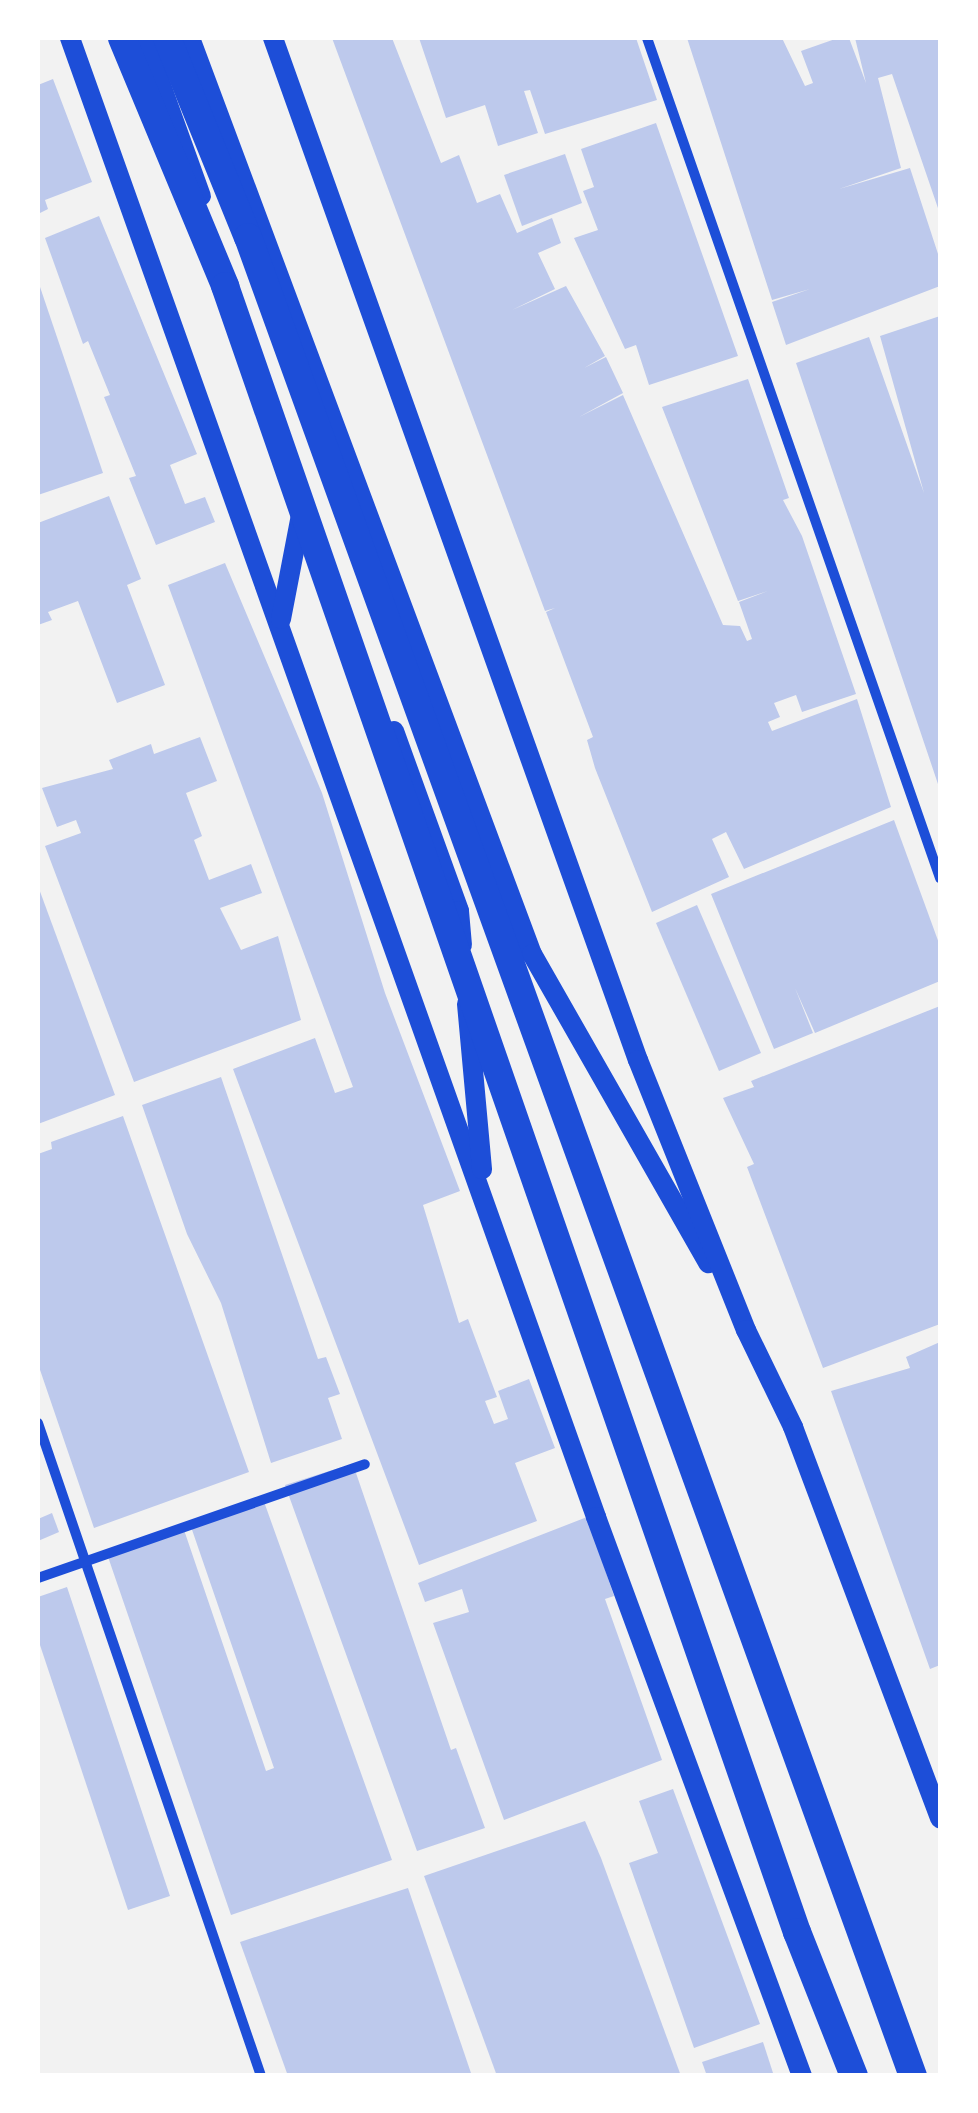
<!DOCTYPE html>
<html>
<head>
<meta charset="utf-8">
<style>
	body { margin:0 }
	#map { position:relative; width:978px; height:2113px; overflow:hidden; background:#f2f2f2; font-family:"DM Sans",sans-serif }
	div>[style] { position:absolute }
	.building>* { inset:0; background:#bdc9ec }
	.minor>* { height:10px; margin:-5px; padding:0 5px; transform-origin:5px; border-radius:5px; background:#1d4ed8 }
	.secondary>* { height:20px; margin:-10px; padding:0 10px; transform-origin:10px; border-radius:10px; background:#1d4ed8 }
	.trunk>* { height:28px; margin:-14px; padding:0 14px; transform-origin:14px; border-radius:14px; background:#1d4ed8 }
	span { translate:-50% -50%; white-space:nowrap; text-align:center; line-height:1.15; -webkit-text-stroke:9px #fff; paint-order:stroke }
	.frame { position:absolute; inset:0; border:40px solid #fff; pointer-events:none }
</style>
</head>
<body>
<div id="map">
	<div class="building">
		<i style="clip-path:polygon(332px 38px,392px 38px,441px 163px,459px 155px,477px 203px,500px 194px,517px 233px,552px 218px,561px 243px,538px 253px,555px 289px,512px 310px,566px 286px,605px 356px,584px 368px,606px 357px,623px 393px,579px 417px,623px 395px,723px 625px,740px 626px,747px 641px,752px 639px,739px 602px,768px 591px,738px 601px,662px 407px,748px 379px,789px 498px,783px 500px,802px 536px,856px 694px,802px 712px,796px 695px,774px 703px,780px 717px,768px 722px,772px 731px,857px 699px,891px 807px,744px 869px,726px 832px,712px 839px,729px 877px,652px 912px,595px 768px,587px 740px,593px 737px,546px 612px,555px 608px,545px 611px)"></i>
		<i style="clip-path:polygon(419px 38px,636px 38px,657px 100px,545px 134px,530px 90px,524px 91px,538px 133px,498px 146px,485px 105px,446px 118px)"></i>
		<i style="clip-path:polygon(687px 38px,782px 38px,805px 86px,813px 83px,801px 51px,838px 38px,849px 38px,866px 83px,855px 38px,940px 38px,940px 214px,892px 74px,878px 78px,901px 168px,839px 189px,910px 168px,940px 260px,940px 286px,786px 345px,772px 302px,810px 289px,772px 300px)"></i>
		<i style="clip-path:polygon(53px 79px,92px 182px,45px 200px,48px 209px,38px 214px,38px 85px)"></i>
		<i style="clip-path:polygon(656px 123px,738px 356px,649px 385px,636px 345px,625px 349px,574px 238px,598px 230px,583px 191px,594px 187px,581px 149px)"></i>
		<i style="clip-path:polygon(565px 154px,582px 203px,522px 226px,504px 175px)"></i>
		<i style="clip-path:polygon(99px 216px,197px 454px,170px 465px,185px 504px,205px 497px,215px 522px,156px 545px,129px 478px,136px 476px,104px 397px,110px 395px,88px 341px,83px 344px,45px 238px)"></i>
		<i style="clip-path:polygon(38px 281px,103px 473px,38px 495px)"></i>
		<i style="clip-path:polygon(940px 316px,939px 531px,940px 790px,796px 363px,869px 337px,924px 493px,880px 336px)"></i>
		<i style="clip-path:polygon(109px 496px,141px 579px,127px 585px,165px 685px,117px 703px,78px 601px,48px 612px,52px 620px,38px 625px,38px 523px)"></i>
		<i style="clip-path:polygon(225px 563px,322px 793px,385px 993px,460px 1191px,423px 1205px,459px 1323px,468px 1319px,497px 1397px,485px 1401px,494px 1424px,508px 1419px,498px 1391px,529px 1379px,555px 1448px,515px 1463px,537px 1521px,419px 1565px,233px 1069px,315px 1038px,335px 1093px,353px 1087px,168px 585px)"></i>
		<i style="clip-path:polygon(200px 737px,217px 781px,186px 793px,202px 836px,194px 840px,209px 880px,251px 864px,262px 893px,220px 908px,241px 950px,278px 936px,301px 1020px,134px 1082px,45px 846px,81px 833px,76px 820px,57px 827px,42px 788px,113px 769px,109px 760px,151px 744px,154px 754px)"></i>
		<i style="clip-path:polygon(894px 820px,940px 946px,940px 981px,815px 1033px,795px 988px,813px 1033px,774px 1049px,711px 894px)"></i>
		<i style="clip-path:polygon(38px 886px,115px 1095px,38px 1124px)"></i>
		<i style="clip-path:polygon(697px 905px,761px 1053px,719px 1071px,656px 923px)"></i>
		<i style="clip-path:polygon(940px 1006px,940px 1324px,823px 1368px,747px 1167px,754px 1164px,723px 1098px,754px 1087px,751px 1081px)"></i>
		<i style="clip-path:polygon(221px 1077px,318px 1359px,326px 1357px,340px 1394px,328px 1398px,342px 1439px,271px 1463px,221px 1303px,187px 1234px,142px 1105px)"></i>
		<i style="clip-path:polygon(123px 1116px,249px 1472px,94px 1528px,38px 1364px,38px 1154px,52px 1149px,51px 1142px)"></i>
		<i style="clip-path:polygon(940px 1342px,940px 1665px,930px 1669px,831px 1391px,910px 1368px,906px 1357px)"></i>
		<i style="clip-path:polygon(342px 1467px,356px 1473px,451px 1750px,456px 1748px,485px 1828px,417px 1851px,285px 1485px)"></i>
		<i style="clip-path:polygon(262px 1496px,392px 1860px,231px 1915px,106px 1551px,182px 1524px,266px 1771px,274px 1768px,189px 1521px)"></i>
		<i style="clip-path:polygon(52px 1513px,59px 1532px,38px 1541px,38px 1519px)"></i>
		<i style="clip-path:polygon(587px 1517px,614px 1596px,605px 1599px,662px 1760px,504px 1820px,433px 1623px,469px 1612px,462px 1589px,425px 1602px,418px 1583px)"></i>
		<i style="clip-path:polygon(67px 1587px,170px 1896px,128px 1910px,38px 1639px,38px 1597px)"></i>
		<i style="clip-path:polygon(673px 1789px,760px 2024px,694px 2048px,629px 1863px,658px 1853px,639px 1801px)"></i>
		<i style="clip-path:polygon(585px 1821px,601px 1858px,681px 2076px,497px 2076px,424px 1876px)"></i>
		<i style="clip-path:polygon(408px 1888px,472px 2076px,288px 2076px,240px 1942px)"></i>
		<i style="clip-path:polygon(763px 2042px,774px 2076px,707px 2076px,702px 2062px)"></i>
	</div>
	<div class="minor">
		<i style="left:647px;top:38px;width:890px;rotate:70.77deg"></i>
		<i style="left:38px;top:1423px;width:690px;rotate:71.14deg"></i>
		<i style="left:38px;top:1578px;width:346px;rotate:-19.2deg"></i>
	</div>
	<div class="secondary">
		<i style="left:70px;top:38px;width:1570px;rotate:70.42deg"></i>
		<i style="left:596px;top:1517px;width:596px;rotate:69.77deg"></i>
		<i style="left:144px;top:38px;width:168px;rotate:70.2deg"></i>
		<i style="left:190px;top:38px;width:978px;rotate:69.53deg"></i>
		<i style="left:532px;top:954px;width:356px;rotate:60.3deg"></i>
		<i style="left:273px;top:38px;width:1085px;rotate:70.35deg"></i>
		<i style="left:638px;top:1060px;width:291px;rotate:68.2deg"></i>
		<i style="left:746px;top:1330px;width:108px;rotate:64.1deg"></i>
		<i style="left:793px;top:1427px;width:418px;rotate:69.4deg"></i>
		<i style="left:281px;top:619px;width:111px;rotate:-79.1deg"></i>
		<i style="left:394px;top:731px;width:191px;rotate:70.1deg"></i>
		<i style="left:459px;top:911px;width:34px;rotate:85deg"></i>
		<i style="left:467px;top:1004px;width:166px;rotate:84.8deg"></i>
	</div>
	<div class="trunk">
		<i style="left:122px;top:38px;width:269px;rotate:67.4deg"></i>
		<i style="left:225px;top:286px;width:1743px;rotate:70.84deg"></i>
		<i style="left:797px;top:1932px;width:155px;rotate:68.4deg"></i>
		<i style="left:167px;top:38px;width:215px;rotate:67.9deg"></i>
		<i style="left:248px;top:237px;width:1956px;rotate:70.12deg"></i>
	</div>
	<div class="frame"></div>
</div>
</body>
</html>
